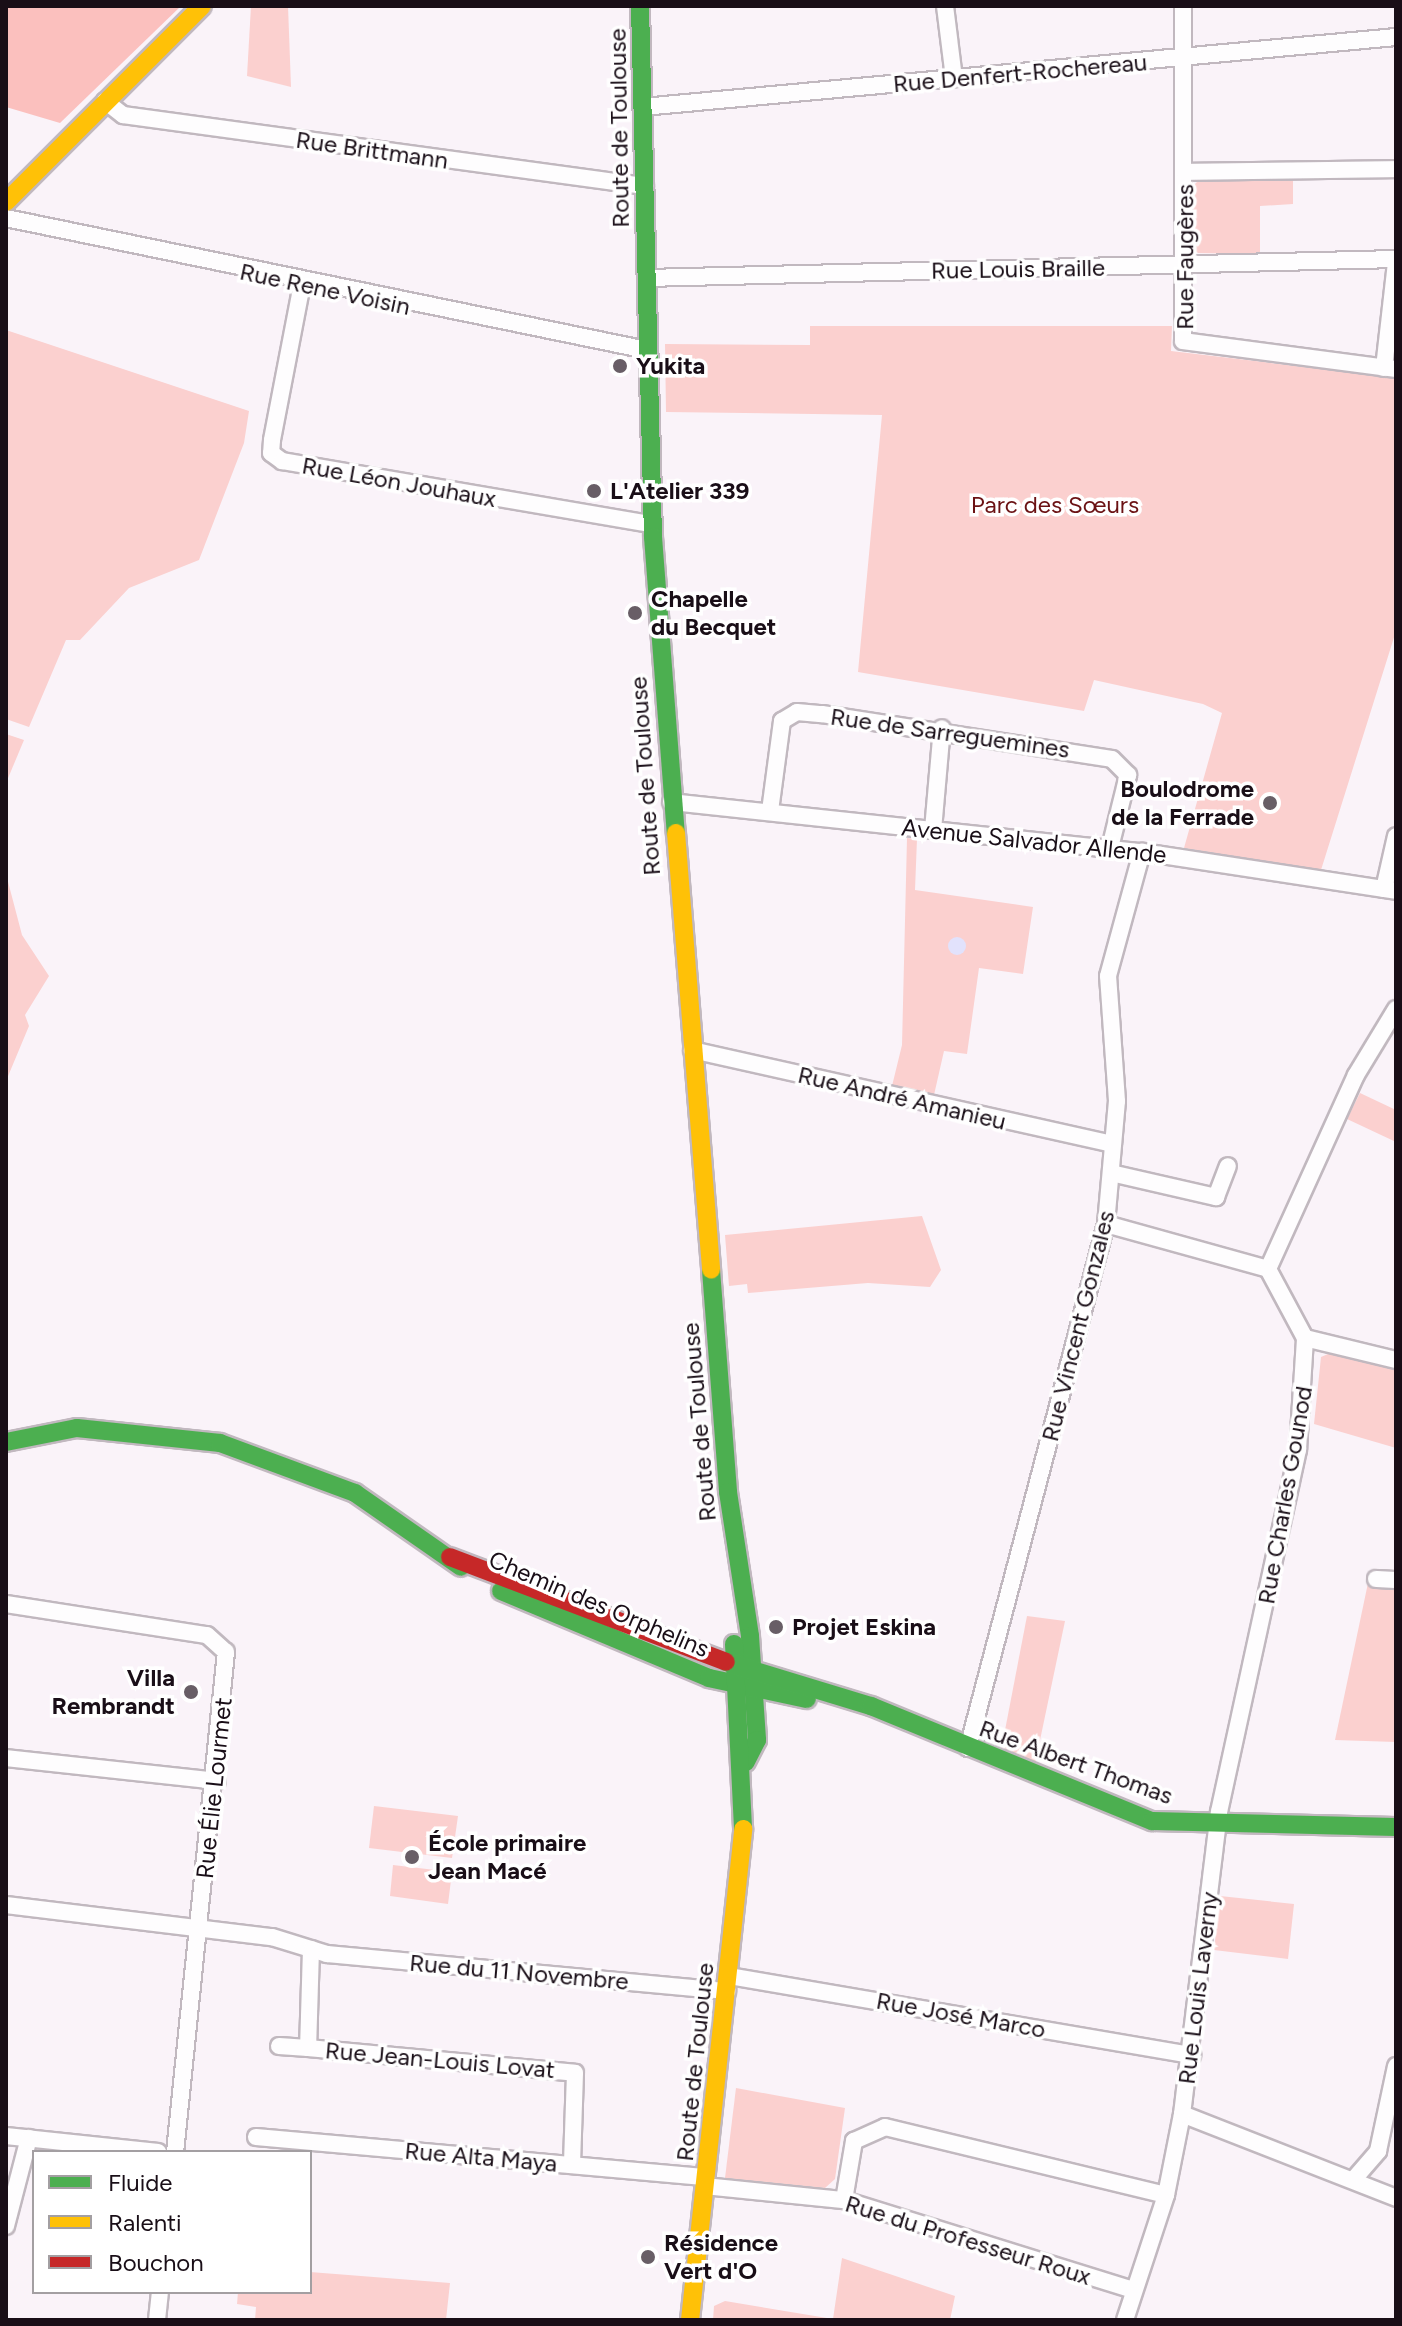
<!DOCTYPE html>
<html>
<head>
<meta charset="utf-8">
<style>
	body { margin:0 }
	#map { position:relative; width:1402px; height:2326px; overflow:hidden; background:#faf3f9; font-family:Figtree,sans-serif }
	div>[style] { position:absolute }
	.green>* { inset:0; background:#fbd0cf }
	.forest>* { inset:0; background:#fbc0be }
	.water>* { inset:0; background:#e2e2fc }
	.round { border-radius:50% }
	.roads { filter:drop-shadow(2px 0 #c1b8bf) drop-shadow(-2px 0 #c1b8bf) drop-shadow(0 2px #c1b8bf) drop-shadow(0 -2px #c1b8bf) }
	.street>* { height:16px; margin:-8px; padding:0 8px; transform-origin:8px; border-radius:8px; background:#fefdfe }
	.fast>* { height:18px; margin:-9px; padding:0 9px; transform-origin:9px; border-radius:9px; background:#4caf50 }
	.slow>* { height:18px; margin:-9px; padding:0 9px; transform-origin:9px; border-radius:9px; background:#ffc107 }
	.jam>* { height:18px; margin:-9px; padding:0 9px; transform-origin:9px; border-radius:9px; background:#c62828 }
	.dots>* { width:22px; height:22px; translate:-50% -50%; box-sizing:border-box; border:4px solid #fff; border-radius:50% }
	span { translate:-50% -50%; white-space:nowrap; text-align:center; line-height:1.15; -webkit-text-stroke:7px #fff; paint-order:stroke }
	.street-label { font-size:24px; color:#190e17 }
	.poi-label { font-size:24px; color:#190e17; font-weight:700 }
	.left { translate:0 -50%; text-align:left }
	.right { translate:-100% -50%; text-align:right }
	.park-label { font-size:24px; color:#6b1214 }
	.frame { position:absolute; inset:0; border:8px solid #190e17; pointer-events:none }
	.legend { position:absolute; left:32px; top:2150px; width:280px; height:144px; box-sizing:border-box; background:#fff; border:2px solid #a39fa2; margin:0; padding:10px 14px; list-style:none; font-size:24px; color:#190e17 }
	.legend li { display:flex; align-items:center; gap:16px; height:40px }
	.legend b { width:40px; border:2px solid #a39fa2 }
</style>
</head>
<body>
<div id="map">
	<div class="green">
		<i style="clip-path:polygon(251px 6px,288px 6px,291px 87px,247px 76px)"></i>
		<i style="clip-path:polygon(1293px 179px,1293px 204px,1260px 206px,1260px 254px,1198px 253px,1189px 245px,1190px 189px,1198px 181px)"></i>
		<i style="clip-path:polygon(810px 326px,1172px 326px,1171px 351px,1396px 378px,1396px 631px,1321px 870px,1184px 848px,1222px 713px,1203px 704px,1094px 680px,1084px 711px,858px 672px,882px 415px,666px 412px,665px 344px,810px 345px)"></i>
		<i style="clip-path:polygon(6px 330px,249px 411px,244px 443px,199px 560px,129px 588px,80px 640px,66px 640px,29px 727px,6px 719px)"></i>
		<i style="clip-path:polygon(6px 734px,24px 740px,6px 783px)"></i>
		<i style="clip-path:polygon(907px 838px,917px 839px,915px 890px,1033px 907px,1023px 974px,979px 968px,967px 1054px,944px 1051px,934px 1095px,892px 1086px,902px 1045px)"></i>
		<i style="clip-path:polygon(6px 874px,22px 935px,49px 976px,25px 1015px,29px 1026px,6px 1081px)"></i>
		<i style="clip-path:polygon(1360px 1093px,1396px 1110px,1396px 1142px,1347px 1119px)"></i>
		<i style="clip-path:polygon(922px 1216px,941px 1270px,930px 1287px,868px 1283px,748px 1293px,747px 1284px,729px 1286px,725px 1235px)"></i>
		<i style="clip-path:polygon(1335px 1351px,1396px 1368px,1396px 1448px,1314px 1424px,1321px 1357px)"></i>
		<i style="clip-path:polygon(1368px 1583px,1396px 1584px,1396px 1742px,1335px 1740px)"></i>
		<i style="clip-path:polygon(1027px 1616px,1065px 1621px,1035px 1764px,1001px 1751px)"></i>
		<i style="clip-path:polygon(374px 1806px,458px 1816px,452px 1858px,369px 1848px)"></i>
		<i style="clip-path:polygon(393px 1865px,452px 1872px,448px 1904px,390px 1896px)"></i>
		<i style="clip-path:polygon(1220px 1896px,1294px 1904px,1288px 1959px,1214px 1950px)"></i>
		<i style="clip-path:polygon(736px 2088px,845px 2108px,835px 2179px,825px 2188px,725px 2178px)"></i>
		<i style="clip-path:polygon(842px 2258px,955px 2296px,950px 2320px,713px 2320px,714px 2306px,725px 2301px,833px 2319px)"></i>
		<i style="clip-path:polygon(310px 2272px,450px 2283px,446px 2320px,255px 2320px,256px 2307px,237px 2304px,238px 2292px,310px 2292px)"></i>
	</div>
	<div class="forest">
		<i style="clip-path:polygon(6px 6px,181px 6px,60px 123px,6px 107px)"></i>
	</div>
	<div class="water">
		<i class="round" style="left:948px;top:937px;width:18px;height:18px"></i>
	</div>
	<div class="roads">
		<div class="street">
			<i style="left:945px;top:6px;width:73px;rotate:82.9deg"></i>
			<i style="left:1183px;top:6px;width:335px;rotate:90deg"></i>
			<i style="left:1183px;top:341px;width:215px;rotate:7.5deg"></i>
			<i style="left:105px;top:101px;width:23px;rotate:38deg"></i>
			<i style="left:123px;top:115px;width:527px;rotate:7.75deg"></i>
			<i style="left:643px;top:107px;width:756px;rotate:-5.31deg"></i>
			<i style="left:1185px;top:172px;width:211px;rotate:-0.8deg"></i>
			<i style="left:6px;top:218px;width:654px;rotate:11.64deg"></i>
			<i style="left:646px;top:278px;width:750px;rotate:-1.45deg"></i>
			<i style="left:302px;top:284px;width:159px;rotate:100.9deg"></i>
			<i style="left:272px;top:440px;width:13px;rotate:94deg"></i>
			<i style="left:271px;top:453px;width:14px;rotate:36deg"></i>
			<i style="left:282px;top:461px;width:375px;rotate:9.7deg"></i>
			<i style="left:1384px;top:368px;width:106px;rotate:-83.5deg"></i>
			<i style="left:671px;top:802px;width:474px;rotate:6.1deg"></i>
			<i style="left:1142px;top:852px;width:257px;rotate:8.7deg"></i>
			<i style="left:770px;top:811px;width:91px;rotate:-82.4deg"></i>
			<i style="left:782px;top:721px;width:17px;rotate:-31deg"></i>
			<i style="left:797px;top:712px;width:25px;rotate:5deg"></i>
			<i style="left:822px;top:714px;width:293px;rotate:8.8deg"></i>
			<i style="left:1112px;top:759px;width:23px;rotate:45deg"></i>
			<i style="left:1128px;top:775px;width:75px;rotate:103.9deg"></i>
			<i style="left:933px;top:830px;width:102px;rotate:-85deg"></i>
			<i style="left:1384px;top:889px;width:54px;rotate:-77.2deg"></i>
			<i style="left:692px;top:1050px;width:431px;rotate:12.6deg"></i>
			<i style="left:1111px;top:1173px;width:108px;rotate:12.9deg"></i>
			<i style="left:1216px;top:1197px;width:33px;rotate:-69deg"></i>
			<i style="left:1106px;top:1224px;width:168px;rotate:15.5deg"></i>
			<i style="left:1305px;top:1338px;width:94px;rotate:13.6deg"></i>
			<i style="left:1376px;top:1579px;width:20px;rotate:3deg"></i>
			<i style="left:6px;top:1604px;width:203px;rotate:8.8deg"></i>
			<i style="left:207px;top:1635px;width:25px;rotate:42deg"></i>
			<i style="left:226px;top:1652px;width:503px;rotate:95.82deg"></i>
			<i style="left:968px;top:1748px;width:542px;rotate:-75.25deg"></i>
			<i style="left:1106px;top:1224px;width:123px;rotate:-84.9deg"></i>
			<i style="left:1117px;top:1101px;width:125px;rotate:-94.1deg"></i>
			<i style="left:1108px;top:976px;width:129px;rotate:-74.7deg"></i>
			<i style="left:6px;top:1758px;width:212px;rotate:6.2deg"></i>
			<i style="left:6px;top:1905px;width:268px;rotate:6.9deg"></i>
			<i style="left:272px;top:1937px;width:58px;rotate:17.2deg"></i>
			<i style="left:327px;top:1954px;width:402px;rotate:5.3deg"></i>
			<i style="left:311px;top:1949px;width:99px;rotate:91.7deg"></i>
			<i style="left:308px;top:2048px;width:268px;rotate:5.3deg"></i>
			<i style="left:575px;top:2073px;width:92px;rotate:91.9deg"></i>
			<i style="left:729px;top:1976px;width:470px;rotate:9.7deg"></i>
			<i style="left:279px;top:2046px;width:29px;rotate:4deg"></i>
			<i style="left:1182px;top:2114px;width:230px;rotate:21.4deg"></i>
			<i style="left:6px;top:2136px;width:153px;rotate:6deg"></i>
			<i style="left:256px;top:2137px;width:452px;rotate:5.1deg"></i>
			<i style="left:1354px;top:2179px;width:37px;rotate:-49deg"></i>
			<i style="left:1378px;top:2151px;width:87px;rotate:-78deg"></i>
			<i style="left:705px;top:2186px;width:140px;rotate:5.8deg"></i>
			<i style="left:844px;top:2200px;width:303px;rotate:17.3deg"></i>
			<i style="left:844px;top:2200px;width:60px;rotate:-80.4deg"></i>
			<i style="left:854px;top:2141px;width:34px;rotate:-24deg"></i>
			<i style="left:885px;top:2127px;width:289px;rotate:13.6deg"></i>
			<i style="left:6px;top:2226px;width:91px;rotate:-75.4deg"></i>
			<i style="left:157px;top:2320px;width:28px;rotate:-84deg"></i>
			<i style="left:1125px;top:2320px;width:132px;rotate:-71.8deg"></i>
			<i style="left:1166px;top:2195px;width:83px;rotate:-78.8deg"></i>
			<i style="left:1182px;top:2114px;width:304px;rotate:-83deg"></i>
			<i style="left:1219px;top:1812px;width:371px;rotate:-77.7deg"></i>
			<i style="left:1298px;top:1450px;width:112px;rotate:-86.4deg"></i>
			<i style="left:1305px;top:1338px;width:78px;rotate:-118.2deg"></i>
			<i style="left:1268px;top:1269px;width:213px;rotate:-65.6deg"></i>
			<i style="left:1356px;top:1075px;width:77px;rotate:-58.8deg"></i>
		</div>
		<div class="fast">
			<i style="left:640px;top:6px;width:531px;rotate:88.6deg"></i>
			<i style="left:653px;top:537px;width:297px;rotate:85.6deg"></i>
			<i style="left:711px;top:1270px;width:223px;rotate:85.6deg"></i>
			<i style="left:728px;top:1492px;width:146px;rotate:81.3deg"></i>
			<i style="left:750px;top:1636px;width:104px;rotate:86.1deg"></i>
			<i style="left:757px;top:1740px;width:25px;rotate:117deg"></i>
			<i style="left:6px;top:1442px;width:72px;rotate:-11.2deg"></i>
			<i style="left:77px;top:1428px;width:144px;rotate:6deg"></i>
			<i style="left:220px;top:1443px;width:144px;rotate:20.3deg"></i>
			<i style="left:355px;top:1493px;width:129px;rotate:34.9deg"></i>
			<i style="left:501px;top:1591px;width:225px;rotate:22.7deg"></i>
			<i style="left:709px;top:1678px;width:100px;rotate:12.1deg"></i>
			<i style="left:734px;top:1644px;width:185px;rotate:87.2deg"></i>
			<i style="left:726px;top:1662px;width:152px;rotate:16.9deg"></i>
			<i style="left:871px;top:1706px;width:304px;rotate:22.3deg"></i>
			<i style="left:1152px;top:1821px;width:244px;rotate:1.4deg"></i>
		</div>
		<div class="slow">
			<i style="left:6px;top:202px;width:277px;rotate:-45deg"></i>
			<i style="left:676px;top:833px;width:438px;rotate:85.4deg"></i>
			<i style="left:690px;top:2320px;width:494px;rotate:-83.8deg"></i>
		</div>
		<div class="jam">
			<i style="left:450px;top:1557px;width:295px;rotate:20.8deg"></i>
		</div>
	</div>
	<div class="dots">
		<i style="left:620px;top:366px;background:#685e66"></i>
		<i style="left:594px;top:491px;background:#685e66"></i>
		<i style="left:635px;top:613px;background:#685e66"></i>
		<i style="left:1270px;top:803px;background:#685e66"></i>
		<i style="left:776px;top:1627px;background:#685e66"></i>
		<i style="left:191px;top:1692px;background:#685e66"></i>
		<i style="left:412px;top:1857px;background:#685e66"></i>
		<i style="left:648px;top:2257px;background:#685e66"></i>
	</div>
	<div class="street-label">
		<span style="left:1020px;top:73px;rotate:-5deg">Rue Denfert-Rochereau</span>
		<span style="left:619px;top:128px;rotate:-91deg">Route de Toulouse</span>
		<span style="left:372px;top:150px;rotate:8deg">Rue Brittmann</span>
		<span style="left:1185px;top:257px;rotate:-90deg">Rue Faugères</span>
		<span style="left:1018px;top:269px;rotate:-1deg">Rue Louis Braille</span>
		<span style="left:325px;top:289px;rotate:12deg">Rue Rene Voisin</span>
		<span style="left:399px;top:482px;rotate:10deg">Rue Léon Jouhaux</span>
		<span style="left:950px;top:733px;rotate:8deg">Rue de Sarreguemines</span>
		<span style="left:645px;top:776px;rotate:-94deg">Route de Toulouse</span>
		<span style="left:1034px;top:841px;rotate:6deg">Avenue Salvador Allende</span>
		<span style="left:902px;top:1098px;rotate:13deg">Rue André Amanieu</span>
		<span style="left:1078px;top:1326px;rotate:-76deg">Rue Vincent Gonzales</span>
		<span style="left:699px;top:1422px;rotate:-95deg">Route de Toulouse</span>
		<span style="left:1285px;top:1495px;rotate:-80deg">Rue Charles Gounod</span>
		<span style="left:599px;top:1604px;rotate:23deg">Chemin des Orphelins</span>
		<span style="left:1076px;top:1762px;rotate:20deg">Rue Albert Thomas</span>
		<span style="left:214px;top:1788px;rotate:-84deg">Rue Élie Lourmet</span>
		<span style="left:519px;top:1972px;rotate:5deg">Rue du 11 Novembre</span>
		<span style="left:1198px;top:1988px;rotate:-83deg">Rue Louis Laverny</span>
		<span style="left:961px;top:2015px;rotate:10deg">Rue José Marco</span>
		<span style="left:440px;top:2060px;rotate:5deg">Rue Jean-Louis Lovat</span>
		<span style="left:695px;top:2062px;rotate:-84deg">Route de Toulouse</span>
		<span style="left:481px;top:2157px;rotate:5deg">Rue Alta Maya</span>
		<span style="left:968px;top:2240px;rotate:17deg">Rue du Professeur Roux</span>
	</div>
	<div class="poi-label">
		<span class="left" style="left:636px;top:366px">Yukita</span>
		<span class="left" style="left:610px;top:491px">L'Atelier 339</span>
		<span class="left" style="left:651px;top:613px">Chapelle<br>du Becquet</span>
		<span class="right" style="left:1254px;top:803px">Boulodrome<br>de la Ferrade</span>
		<span class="left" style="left:792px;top:1627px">Projet Eskina</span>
		<span class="right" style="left:175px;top:1692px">Villa<br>Rembrandt</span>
		<span class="left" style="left:428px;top:1857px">École primaire<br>Jean Macé</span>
		<span class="left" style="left:664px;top:2257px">Résidence<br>Vert d'O</span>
	</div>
	<div class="park-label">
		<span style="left:1055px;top:505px">Parc des Sœurs</span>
	</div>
	<div class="frame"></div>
	<ul class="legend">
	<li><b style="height:10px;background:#4caf50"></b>Fluide</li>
	<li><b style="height:10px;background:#ffc107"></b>Ralenti</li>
	<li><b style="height:10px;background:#c62828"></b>Bouchon</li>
	</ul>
</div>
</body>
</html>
